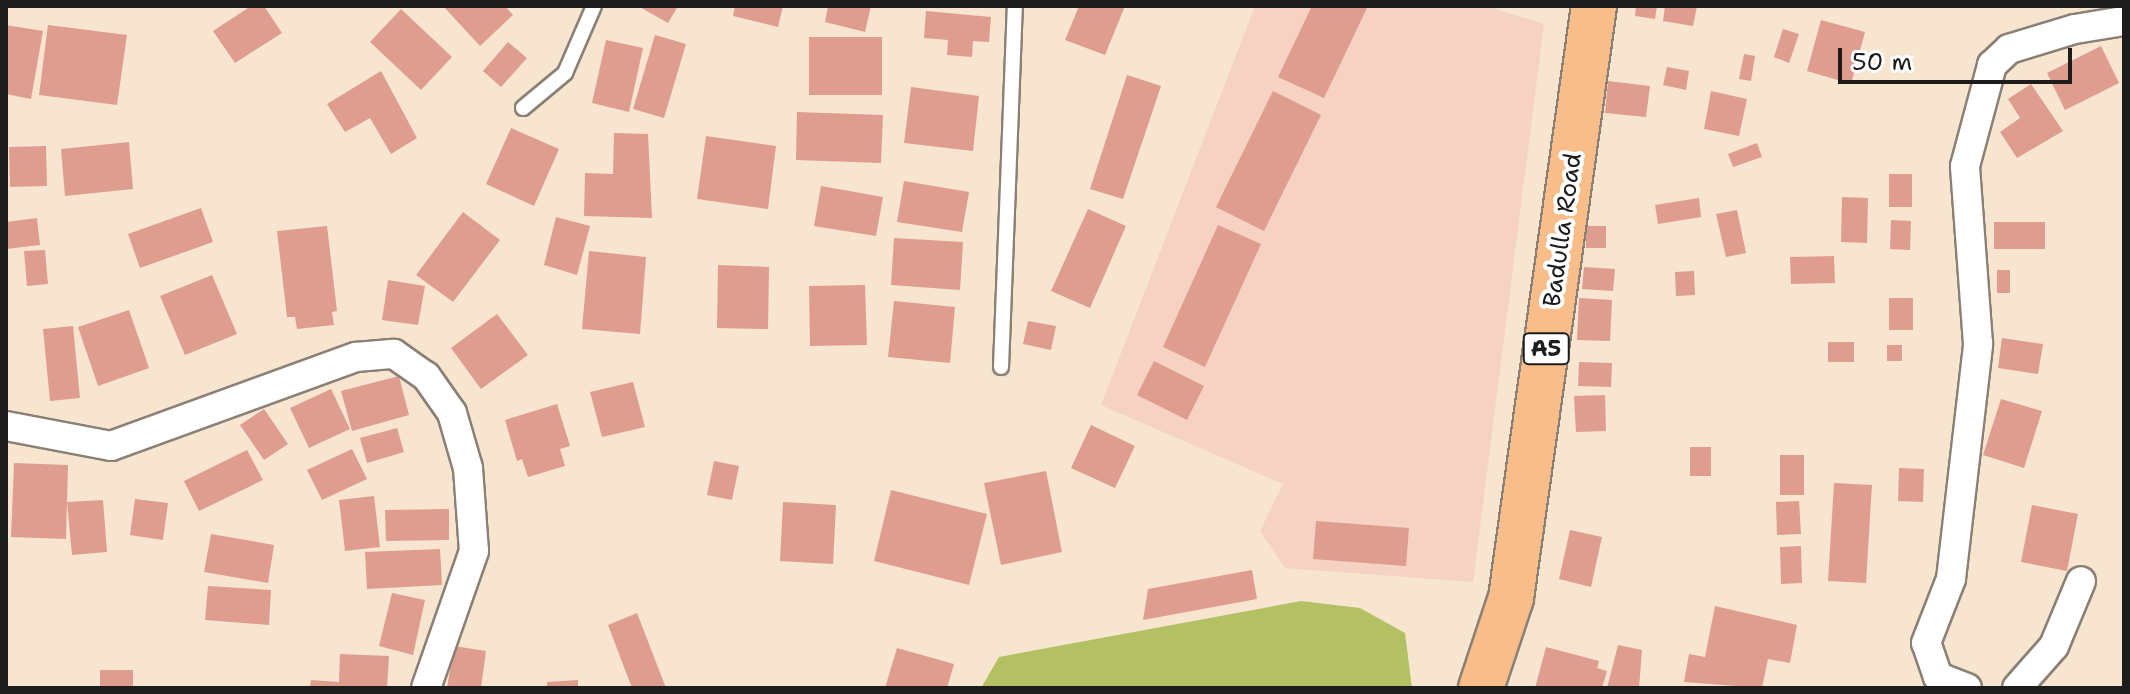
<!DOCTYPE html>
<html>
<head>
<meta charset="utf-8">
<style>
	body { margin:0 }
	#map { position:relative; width:2130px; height:694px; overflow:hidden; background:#f7e5d0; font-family:"Shantell Sans",sans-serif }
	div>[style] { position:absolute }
	.built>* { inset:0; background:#f5d2c2 }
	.green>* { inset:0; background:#b3c164 }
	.building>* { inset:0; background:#df9d8f }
	.roads { filter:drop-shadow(2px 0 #8a8076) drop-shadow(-2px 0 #8a8076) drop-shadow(0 2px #8a8076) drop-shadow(0 -2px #8a8076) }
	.service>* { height:14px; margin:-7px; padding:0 7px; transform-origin:7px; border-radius:7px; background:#fff }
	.minor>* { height:28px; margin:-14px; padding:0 14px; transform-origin:14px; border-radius:14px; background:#fff }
	.trunk>* { height:44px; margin:-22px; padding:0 22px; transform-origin:22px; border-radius:22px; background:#f8bd89 }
	span { translate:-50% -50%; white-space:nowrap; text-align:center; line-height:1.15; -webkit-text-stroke:8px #fff; paint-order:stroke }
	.shield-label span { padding:2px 6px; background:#fff; border:2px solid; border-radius:6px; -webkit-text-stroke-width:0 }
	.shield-label { font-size:22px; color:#1c1c1c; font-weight:700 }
	.street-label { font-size:24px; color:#1c1c1c }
	.frame { position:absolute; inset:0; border:8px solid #1c1c1c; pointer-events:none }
	.scale { position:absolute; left:1838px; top:48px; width:234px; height:36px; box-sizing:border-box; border:4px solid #1c1c1c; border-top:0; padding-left:10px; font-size:24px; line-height:28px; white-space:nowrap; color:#1c1c1c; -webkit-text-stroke:6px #fff; paint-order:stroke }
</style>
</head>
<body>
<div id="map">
	<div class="built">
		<i style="clip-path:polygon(1255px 6px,1486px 6px,1544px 24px,1473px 582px,1285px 568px,1260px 531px,1283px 484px,1101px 405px)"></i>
	</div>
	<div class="green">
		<i style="clip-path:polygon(1301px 601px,1360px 608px,1405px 633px,1412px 688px,981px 688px,999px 657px)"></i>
	</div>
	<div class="building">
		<i style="clip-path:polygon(251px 6px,264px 6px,282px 33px,235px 63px,213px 31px)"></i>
		<i style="clip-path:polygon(443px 6px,505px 6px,513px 15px,480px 46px)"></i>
		<i style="clip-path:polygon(638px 6px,678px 6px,668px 23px)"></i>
		<i style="clip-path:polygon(735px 6px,783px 6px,778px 27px,733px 16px)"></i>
		<i style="clip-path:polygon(828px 6px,871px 6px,865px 32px,825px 22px)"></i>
		<i style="clip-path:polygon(1079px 6px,1125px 6px,1105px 55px,1065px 40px)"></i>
		<i style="clip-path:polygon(1312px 6px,1368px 6px,1324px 98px,1278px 77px)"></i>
		<i style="clip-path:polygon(1636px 6px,1657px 6px,1655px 19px,1635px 16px)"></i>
		<i style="clip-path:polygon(1665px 6px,1697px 6px,1693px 26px,1663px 21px)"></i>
		<i style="clip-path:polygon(401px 9px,452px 57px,421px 90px,370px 42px)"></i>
		<i style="clip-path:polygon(926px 11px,991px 17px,989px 42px,973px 41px,972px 57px,947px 55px,948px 40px,924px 38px)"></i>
		<i style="clip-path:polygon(1821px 20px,1865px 32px,1851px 84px,1807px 71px)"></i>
		<i style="clip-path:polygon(6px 25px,43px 31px,31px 99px,6px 94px)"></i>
		<i style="clip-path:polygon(48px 25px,127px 35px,117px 105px,39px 95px)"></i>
		<i style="clip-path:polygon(1783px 29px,1799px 34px,1789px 63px,1774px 57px)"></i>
		<i style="clip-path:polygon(655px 35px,686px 44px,664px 118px,633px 109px)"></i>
		<i style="clip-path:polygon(809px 37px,882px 37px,882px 95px,809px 95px)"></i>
		<i style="clip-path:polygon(606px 40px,643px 48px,629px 112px,592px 103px)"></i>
		<i style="clip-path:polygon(508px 42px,527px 58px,501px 87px,483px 71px)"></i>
		<i style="clip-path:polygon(2101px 46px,2119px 83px,2065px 110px,2047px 73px)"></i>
		<i style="clip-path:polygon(1744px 54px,1755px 56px,1751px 81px,1739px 79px)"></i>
		<i style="clip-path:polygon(1667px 67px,1689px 71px,1686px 90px,1663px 85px)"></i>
		<i style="clip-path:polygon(381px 71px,417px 138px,391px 154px,370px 118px,345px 132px,327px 104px)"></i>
		<i style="clip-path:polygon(1127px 75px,1161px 86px,1123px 199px,1090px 189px)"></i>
		<i style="clip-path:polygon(1608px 81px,1650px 86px,1646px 117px,1605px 113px)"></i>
		<i style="clip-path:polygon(2031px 84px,2063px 131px,2017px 158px,2000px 132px,2020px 118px,2008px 99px)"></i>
		<i style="clip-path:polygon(911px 87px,979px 96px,973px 151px,904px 143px)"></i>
		<i style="clip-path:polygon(1273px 91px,1321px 115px,1264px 231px,1216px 207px)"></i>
		<i style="clip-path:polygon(1711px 91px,1747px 99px,1739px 136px,1704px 129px)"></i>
		<i style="clip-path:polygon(797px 112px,883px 115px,881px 163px,796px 160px)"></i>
		<i style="clip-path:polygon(511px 128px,559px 149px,534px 206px,486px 184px)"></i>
		<i style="clip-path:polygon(614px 133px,648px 134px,652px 218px,584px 216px,585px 173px,613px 174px)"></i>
		<i style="clip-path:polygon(706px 136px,776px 146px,768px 209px,697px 199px)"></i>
		<i style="clip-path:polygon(129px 142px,133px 189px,65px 196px,61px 149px)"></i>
		<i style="clip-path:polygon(1757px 143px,1762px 157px,1733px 167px,1728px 154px)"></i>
		<i style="clip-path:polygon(46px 146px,47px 186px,10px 187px,9px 147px)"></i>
		<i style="clip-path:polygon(1889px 174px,1912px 174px,1912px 207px,1889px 207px)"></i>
		<i style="clip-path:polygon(904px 181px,969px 192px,962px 232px,897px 222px)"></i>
		<i style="clip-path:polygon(821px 186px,883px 197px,876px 236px,814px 226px)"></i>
		<i style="clip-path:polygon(1842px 197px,1868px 198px,1867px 243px,1841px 242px)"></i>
		<i style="clip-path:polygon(1699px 198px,1701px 217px,1658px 224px,1655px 205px)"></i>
		<i style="clip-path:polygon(201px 208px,213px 242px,140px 268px,128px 234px)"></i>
		<i style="clip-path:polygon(1088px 209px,1126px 226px,1090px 308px,1051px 291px)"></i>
		<i style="clip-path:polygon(1737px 210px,1746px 253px,1726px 257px,1716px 214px)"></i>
		<i style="clip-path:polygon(463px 212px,500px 240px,453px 302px,416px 275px)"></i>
		<i style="clip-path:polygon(556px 217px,590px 226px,577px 275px,544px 265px)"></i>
		<i style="clip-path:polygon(37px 218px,40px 245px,6px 249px,6px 222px)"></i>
		<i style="clip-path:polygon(1891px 220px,1911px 221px,1910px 250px,1890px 249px)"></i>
		<i style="clip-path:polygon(1994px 222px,2045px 222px,2045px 249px,1994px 249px)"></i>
		<i style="clip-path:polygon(1218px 225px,1261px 244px,1205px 367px,1163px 347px)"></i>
		<i style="clip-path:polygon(327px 226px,337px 311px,332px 312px,334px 325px,297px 329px,295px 317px,287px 317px,277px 231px)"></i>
		<i style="clip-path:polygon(1586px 226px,1606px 226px,1606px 248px,1586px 248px)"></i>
		<i style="clip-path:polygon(894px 238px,963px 242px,960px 290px,891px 285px)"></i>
		<i style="clip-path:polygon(45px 250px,48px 284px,27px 286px,24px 251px)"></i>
		<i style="clip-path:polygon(589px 251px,646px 257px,640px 334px,582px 329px)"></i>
		<i style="clip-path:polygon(1834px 256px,1835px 283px,1791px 284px,1790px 257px)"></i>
		<i style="clip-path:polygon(718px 265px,769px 267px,768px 329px,717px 328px)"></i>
		<i style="clip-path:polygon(1584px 267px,1615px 269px,1613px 291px,1582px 289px)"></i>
		<i style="clip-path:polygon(1997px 270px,2010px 270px,2010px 293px,1997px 293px)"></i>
		<i style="clip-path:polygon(1694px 271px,1695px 295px,1676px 296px,1675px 272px)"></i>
		<i style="clip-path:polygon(212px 275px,237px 334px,185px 355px,160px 296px)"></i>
		<i style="clip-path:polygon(388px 280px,425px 286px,418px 325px,382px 320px)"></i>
		<i style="clip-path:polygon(865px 285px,867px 345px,810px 346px,809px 286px)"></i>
		<i style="clip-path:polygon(1579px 298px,1612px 300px,1610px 341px,1577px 340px)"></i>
		<i style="clip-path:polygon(1889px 298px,1913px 298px,1913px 330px,1889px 330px)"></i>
		<i style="clip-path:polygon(894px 301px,955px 307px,950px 363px,888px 357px)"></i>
		<i style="clip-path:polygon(129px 310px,149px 368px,98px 386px,78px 327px)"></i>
		<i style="clip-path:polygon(497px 314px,528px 355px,481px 389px,451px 348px)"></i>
		<i style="clip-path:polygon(1028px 321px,1056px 326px,1051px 350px,1023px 344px)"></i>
		<i style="clip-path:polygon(73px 326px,80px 398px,50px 401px,43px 329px)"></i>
		<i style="clip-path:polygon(2002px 338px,2043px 344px,2038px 374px,1998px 368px)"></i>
		<i style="clip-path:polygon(1828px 342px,1854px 342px,1854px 362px,1828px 362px)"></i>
		<i style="clip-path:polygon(1887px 345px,1902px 345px,1902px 361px,1887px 361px)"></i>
		<i style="clip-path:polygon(1154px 361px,1204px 386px,1187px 420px,1137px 395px)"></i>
		<i style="clip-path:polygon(1579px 362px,1612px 363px,1611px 387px,1578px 386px)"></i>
		<i style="clip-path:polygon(399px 376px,409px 415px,352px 431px,341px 391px)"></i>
		<i style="clip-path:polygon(633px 382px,645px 427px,602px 437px,590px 392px)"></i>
		<i style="clip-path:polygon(331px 389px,350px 429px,309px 448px,290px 408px)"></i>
		<i style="clip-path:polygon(1605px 395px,1606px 431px,1576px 432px,1574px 396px)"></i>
		<i style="clip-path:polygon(2001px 399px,2042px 411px,2024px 468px,1983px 455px)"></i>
		<i style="clip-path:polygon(557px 404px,570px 446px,560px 449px,565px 466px,528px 477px,522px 459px,517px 461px,505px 420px)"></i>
		<i style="clip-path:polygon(264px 409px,288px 444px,264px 460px,240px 425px)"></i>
		<i style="clip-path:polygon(1091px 425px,1135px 446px,1115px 488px,1071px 468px)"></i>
		<i style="clip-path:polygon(397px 428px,404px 452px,367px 463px,360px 438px)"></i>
		<i style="clip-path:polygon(1690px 447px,1711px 447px,1711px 476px,1690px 476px)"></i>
		<i style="clip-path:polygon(352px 449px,367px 479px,322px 500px,307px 470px)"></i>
		<i style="clip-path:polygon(247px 450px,263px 480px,199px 511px,184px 481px)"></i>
		<i style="clip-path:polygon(1780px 455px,1804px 455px,1804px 495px,1780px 495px)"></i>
		<i style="clip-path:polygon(714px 461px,739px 466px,732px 500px,707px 495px)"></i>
		<i style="clip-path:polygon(14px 463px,68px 465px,67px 502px,103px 500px,107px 552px,72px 555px,67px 502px,66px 539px,11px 537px)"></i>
		<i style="clip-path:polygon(1899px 468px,1924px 469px,1923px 502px,1898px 501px)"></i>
		<i style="clip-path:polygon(1046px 471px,1062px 552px,1001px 565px,984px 483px)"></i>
		<i style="clip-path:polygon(1834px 483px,1872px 485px,1866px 583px,1828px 581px)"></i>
		<i style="clip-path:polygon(891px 490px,987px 514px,969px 585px,874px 561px)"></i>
		<i style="clip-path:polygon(374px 496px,380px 547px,345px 551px,339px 500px)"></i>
		<i style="clip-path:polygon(135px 499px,168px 503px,163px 540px,130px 535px)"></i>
		<i style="clip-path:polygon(1799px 501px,1801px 534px,1777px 535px,1776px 502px)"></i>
		<i style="clip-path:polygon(783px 502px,836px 505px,833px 564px,780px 561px)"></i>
		<i style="clip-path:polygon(2032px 505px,2078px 514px,2067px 571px,2021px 562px)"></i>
		<i style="clip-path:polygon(449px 509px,449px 540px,386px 541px,385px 510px)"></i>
		<i style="clip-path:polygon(1316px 521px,1409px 528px,1406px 566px,1313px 559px)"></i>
		<i style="clip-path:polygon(1570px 530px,1602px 537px,1591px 587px,1559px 579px)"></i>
		<i style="clip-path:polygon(211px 534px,274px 545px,268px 583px,204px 572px)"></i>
		<i style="clip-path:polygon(1801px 546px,1802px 583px,1781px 584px,1780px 547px)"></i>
		<i style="clip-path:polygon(440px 549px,442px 585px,367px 589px,365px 552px)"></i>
		<i style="clip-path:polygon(1252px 570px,1257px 599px,1143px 620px,1148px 589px)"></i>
		<i style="clip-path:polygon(208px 586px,271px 590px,269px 625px,205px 620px)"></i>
		<i style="clip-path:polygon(392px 593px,425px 600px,413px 655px,379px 646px)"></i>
		<i style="clip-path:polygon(1715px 606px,1797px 625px,1790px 663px,1768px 659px,1762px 688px,1684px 682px,1689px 654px,1705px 657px)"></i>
		<i style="clip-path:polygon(637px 613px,666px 688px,632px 688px,608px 625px)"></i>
		<i style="clip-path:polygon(1618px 645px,1642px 650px,1639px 688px,1607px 688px)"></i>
		<i style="clip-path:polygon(454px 646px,486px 651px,481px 688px,447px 688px)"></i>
		<i style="clip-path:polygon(1546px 647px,1599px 661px,1597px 668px,1607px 671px,1602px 688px,1535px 688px)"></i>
		<i style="clip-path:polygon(897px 648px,954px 664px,947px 688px,885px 688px)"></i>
		<i style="clip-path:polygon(340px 654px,389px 656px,387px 688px,310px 688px,311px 680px,339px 682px)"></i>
		<i style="clip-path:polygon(100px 670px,133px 670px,133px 688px,100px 688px)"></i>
		<i style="clip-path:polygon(578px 680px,578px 688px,547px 688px,547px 682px)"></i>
	</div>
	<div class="roads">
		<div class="service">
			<i style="left:523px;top:108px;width:55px;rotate:-39.8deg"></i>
			<i style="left:565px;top:73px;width:73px;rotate:-66.6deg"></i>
			<i style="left:1001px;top:367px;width:361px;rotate:-87.8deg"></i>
		</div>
		<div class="minor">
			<i style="left:6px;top:426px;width:107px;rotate:10.8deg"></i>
			<i style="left:111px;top:446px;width:261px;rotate:-20deg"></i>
			<i style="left:356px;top:357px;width:38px;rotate:-5deg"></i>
			<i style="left:394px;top:354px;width:39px;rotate:35deg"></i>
			<i style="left:426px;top:376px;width:45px;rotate:54.9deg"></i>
			<i style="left:452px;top:413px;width:57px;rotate:73.8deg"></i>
			<i style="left:468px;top:468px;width:83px;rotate:85.9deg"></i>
			<i style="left:474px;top:551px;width:145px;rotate:109.3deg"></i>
			<i style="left:1967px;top:688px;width:31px;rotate:-159deg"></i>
			<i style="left:1938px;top:677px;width:36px;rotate:-109deg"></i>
			<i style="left:1926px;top:643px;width:69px;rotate:-68.7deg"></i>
			<i style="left:1951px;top:579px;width:237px;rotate:-83.4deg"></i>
			<i style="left:1978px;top:344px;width:178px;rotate:-94.2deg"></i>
			<i style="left:1965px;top:166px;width:105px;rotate:-75deg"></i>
			<i style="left:1992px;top:65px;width:23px;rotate:-43deg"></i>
			<i style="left:2009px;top:49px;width:69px;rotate:-16.9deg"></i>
			<i style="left:2075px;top:29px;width:50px;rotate:-9.3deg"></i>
			<i style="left:2017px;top:688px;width:56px;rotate:-48.6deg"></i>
			<i style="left:2054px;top:646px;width:70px;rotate:-67.4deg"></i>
		</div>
		<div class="trunk">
			<i style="left:1481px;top:688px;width:95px;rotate:-71.6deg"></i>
			<i style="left:1511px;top:598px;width:598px;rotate:-82.02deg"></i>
		</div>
	</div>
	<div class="shield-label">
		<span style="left:1546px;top:349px">A5</span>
	</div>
	<div class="street-label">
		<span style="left:1563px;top:230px;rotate:-82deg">Badulla Road</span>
	</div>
	<div class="frame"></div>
	<div class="scale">50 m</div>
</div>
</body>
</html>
